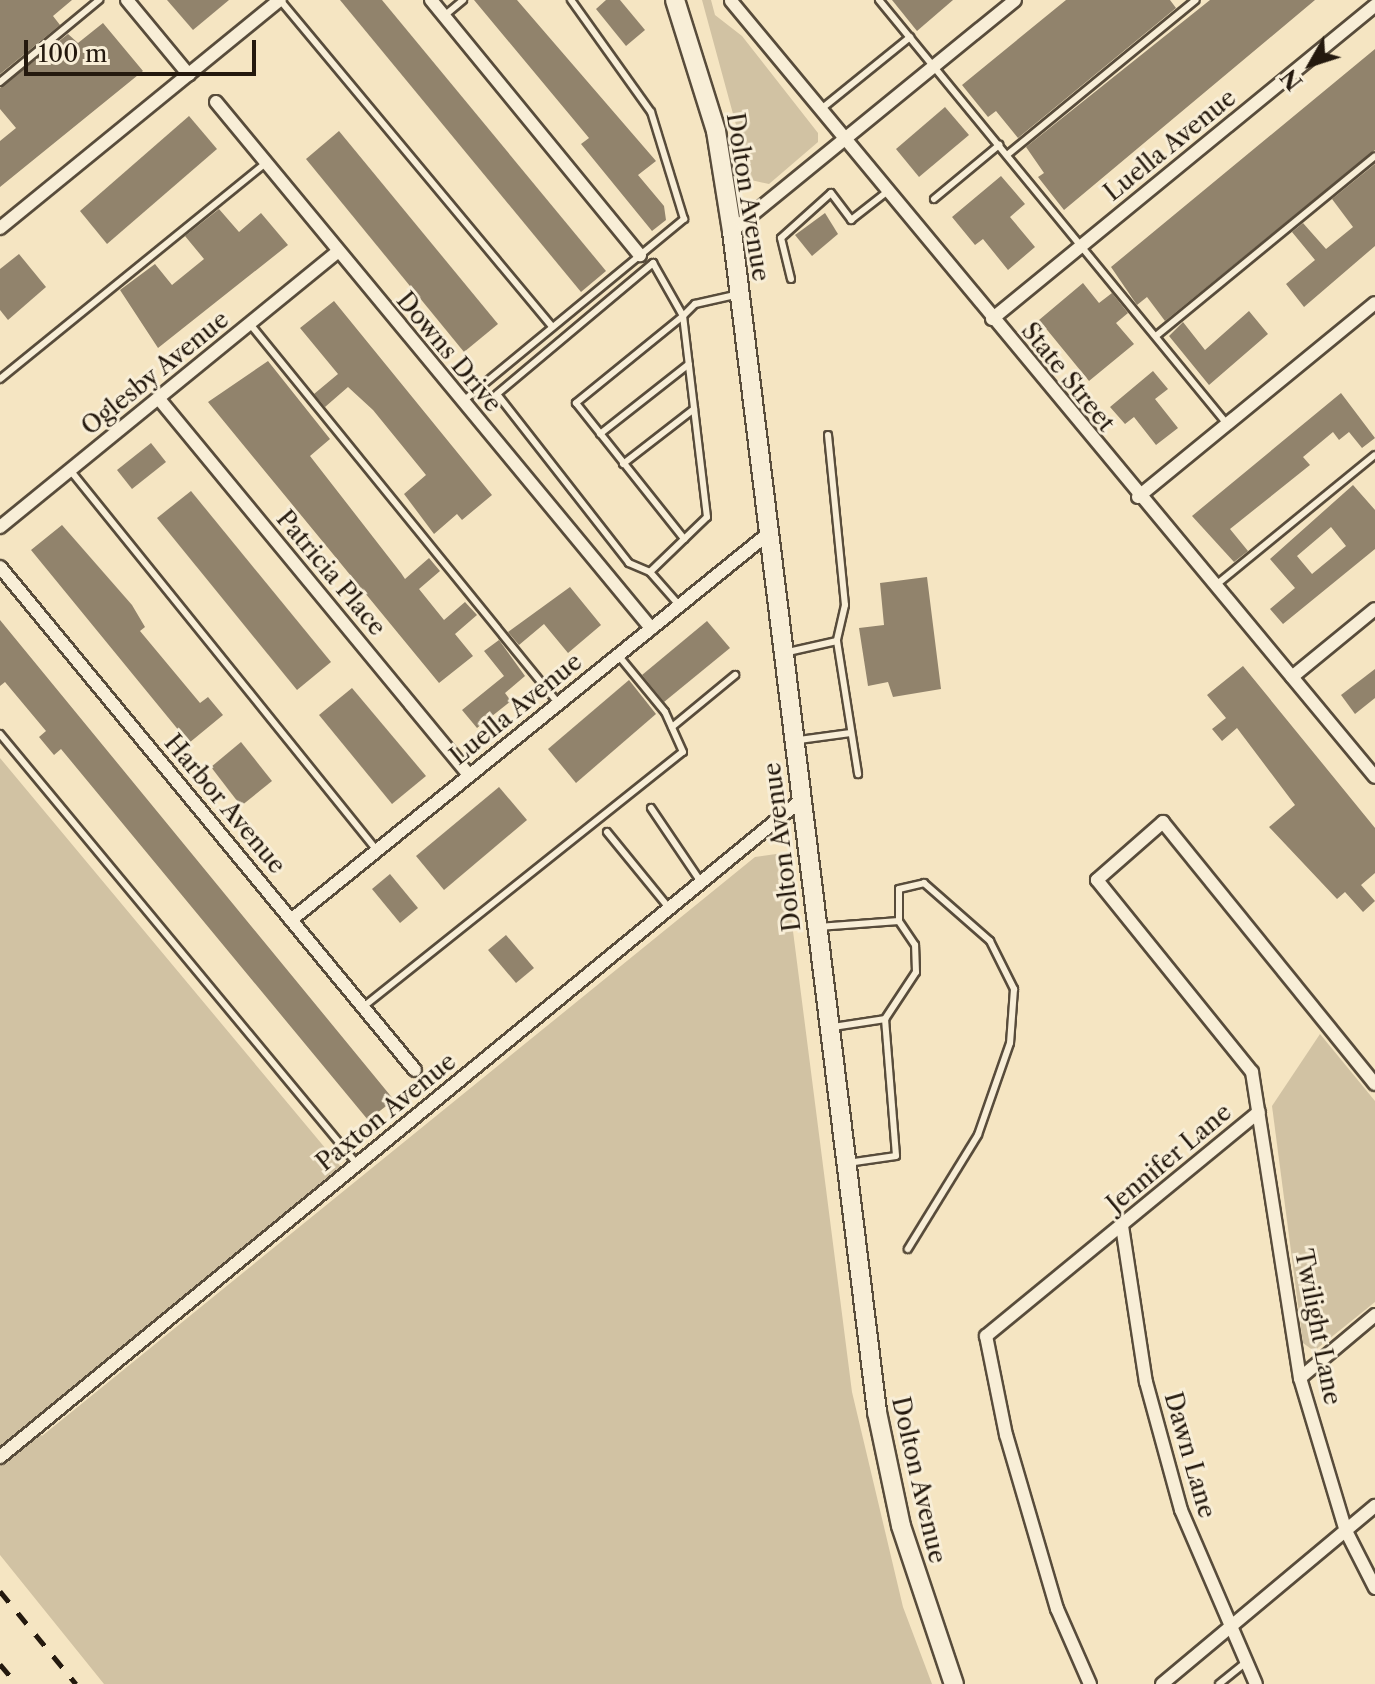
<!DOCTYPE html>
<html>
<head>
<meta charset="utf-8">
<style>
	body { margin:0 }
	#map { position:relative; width:1375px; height:1684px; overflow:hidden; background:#f5e5c2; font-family:"Libre Caslon Text",serif }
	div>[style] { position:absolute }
	.green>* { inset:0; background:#d1c2a3 }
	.building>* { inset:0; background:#91836c }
	.roads { filter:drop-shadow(2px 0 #584c3b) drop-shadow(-2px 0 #584c3b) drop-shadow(0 2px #584c3b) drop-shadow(0 -2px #584c3b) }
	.lane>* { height:6px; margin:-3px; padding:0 3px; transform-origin:3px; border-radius:3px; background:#f8eed7 }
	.street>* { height:12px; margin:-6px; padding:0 6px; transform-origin:6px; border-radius:6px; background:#f8eed7 }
	.secondary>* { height:18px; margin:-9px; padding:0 9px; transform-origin:9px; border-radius:9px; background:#f8eed7 }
	.rail>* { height:5px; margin-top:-2.5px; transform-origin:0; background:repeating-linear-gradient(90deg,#24190e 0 14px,transparent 0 28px) }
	span { translate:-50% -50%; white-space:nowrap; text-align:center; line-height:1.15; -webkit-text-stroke:6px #f8eed7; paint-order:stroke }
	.street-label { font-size:24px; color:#24190e }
	.north { position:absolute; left:1271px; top:24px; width:80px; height:80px; -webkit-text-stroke:6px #f8eed7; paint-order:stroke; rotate:231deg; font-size:22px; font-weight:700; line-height:32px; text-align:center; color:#24190e }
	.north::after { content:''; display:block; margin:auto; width:28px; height:36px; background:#24190e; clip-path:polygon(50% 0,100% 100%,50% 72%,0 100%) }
	.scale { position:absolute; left:24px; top:40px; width:232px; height:36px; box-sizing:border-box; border:4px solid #24190e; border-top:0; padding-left:10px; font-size:24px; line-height:28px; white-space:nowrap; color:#24190e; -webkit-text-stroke:6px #f8eed7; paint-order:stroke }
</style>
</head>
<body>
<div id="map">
	<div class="green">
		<i style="clip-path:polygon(702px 0,711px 0,715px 15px,742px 36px,818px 133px,818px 142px,769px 184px,751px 180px)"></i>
		<i style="clip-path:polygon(0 758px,341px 1167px,32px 1422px,42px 1436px,755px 857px,783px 853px,852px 1392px,903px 1607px,932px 1684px,104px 1684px,0 1555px)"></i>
		<i style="clip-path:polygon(1320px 1034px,1375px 1101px,1375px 1302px,1314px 1351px,1303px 1343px,1272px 1106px)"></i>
	</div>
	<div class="building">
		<i style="clip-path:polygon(0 0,72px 0,53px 16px,60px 25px,0 74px)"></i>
		<i style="clip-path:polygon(167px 0,229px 0,193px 30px)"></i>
		<i style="clip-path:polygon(340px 0,382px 0,606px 271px,581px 292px)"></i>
		<i style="clip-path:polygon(474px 0,517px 0,656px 161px,638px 175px,664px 206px,666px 220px,652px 231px,581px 144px,589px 138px)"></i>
		<i style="clip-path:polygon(606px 0,620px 0,645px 30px,626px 46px,596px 9px)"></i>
		<i style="clip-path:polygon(892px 0,953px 0,917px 31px)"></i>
		<i style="clip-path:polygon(1066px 0,1170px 0,1176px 8px,1018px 138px,996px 111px,988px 117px,962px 85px)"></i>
		<i style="clip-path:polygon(1210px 0,1315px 0,1064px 210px,1038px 177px,1044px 173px,1026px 147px)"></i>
		<i style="clip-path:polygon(103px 23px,143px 71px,0 187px,0 141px,16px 128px,0 109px,0 88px,68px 34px,78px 43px)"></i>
		<i style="clip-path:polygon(1375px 49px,1375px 150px,1165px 321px,1147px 297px,1137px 305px,1111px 267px)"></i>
		<i style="clip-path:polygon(945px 107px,969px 135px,919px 177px,896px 149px)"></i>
		<i style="clip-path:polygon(189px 116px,217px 149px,107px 244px,80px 211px)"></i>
		<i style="clip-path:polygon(339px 131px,498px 324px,464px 352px,306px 159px)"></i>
		<i style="clip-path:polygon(1375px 164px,1375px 246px,1304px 307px,1286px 284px,1315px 260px,1292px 232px,1303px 223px,1326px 249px,1353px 227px,1332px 199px)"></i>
		<i style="clip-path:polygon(1001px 176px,1025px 204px,1010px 217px,1035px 247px,1008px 270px,983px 239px,975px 245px,952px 217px)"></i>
		<i style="clip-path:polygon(219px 209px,239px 232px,261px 213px,288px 245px,158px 348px,120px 290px,155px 264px,172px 285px,204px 259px,185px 236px)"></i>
		<i style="clip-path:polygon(825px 213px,838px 234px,812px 256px,795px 235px)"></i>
		<i style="clip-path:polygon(19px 254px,46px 287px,8px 320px,0 310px,0 269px)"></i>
		<i style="clip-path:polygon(1083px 283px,1099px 303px,1112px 293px,1128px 313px,1116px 323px,1134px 344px,1089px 381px,1039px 320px)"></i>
		<i style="clip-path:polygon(334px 301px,492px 495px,462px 520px,457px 514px,434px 534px,404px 494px,426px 475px,373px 410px,348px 387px,325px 407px,314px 394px,338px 374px,300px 328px)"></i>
		<i style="clip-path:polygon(1249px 311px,1268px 334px,1209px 385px,1169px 336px,1183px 322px,1205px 350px)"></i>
		<i style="clip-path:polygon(268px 361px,330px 439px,310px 456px,401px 573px,405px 579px,429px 558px,440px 571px,419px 589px,444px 620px,465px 602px,477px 615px,455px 634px,473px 656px,439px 683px,208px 402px)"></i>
		<i style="clip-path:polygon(1153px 371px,1168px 389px,1155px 399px,1178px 428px,1156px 445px,1134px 417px,1125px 424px,1110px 407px)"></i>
		<i style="clip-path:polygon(1341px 393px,1375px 438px,1362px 448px,1349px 432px,1339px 440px,1333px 432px,1303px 457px,1310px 465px,1230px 529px,1248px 551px,1234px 562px,1192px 516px)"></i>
		<i style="clip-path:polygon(151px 443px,166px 462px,132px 489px,117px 470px)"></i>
		<i style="clip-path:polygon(evenodd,1353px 485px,1375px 510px,1375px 549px,1283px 624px,1270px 609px,1295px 588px,1270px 559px,1353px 485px,1331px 527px,1346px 546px,1312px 574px,1297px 556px,1331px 527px)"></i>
		<i style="clip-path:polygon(191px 491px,331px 662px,297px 690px,157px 518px)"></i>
		<i style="clip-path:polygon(62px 525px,132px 605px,145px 627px,140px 631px,200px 703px,208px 697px,223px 715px,189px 743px,31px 550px)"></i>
		<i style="clip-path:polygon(927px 577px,941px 689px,893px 697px,888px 682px,868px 686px,859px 628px,884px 625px,880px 583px)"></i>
		<i style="clip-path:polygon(570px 587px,601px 625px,568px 653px,544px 624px,519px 645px,508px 632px)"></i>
		<i style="clip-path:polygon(0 620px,394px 1100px,368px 1120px,61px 749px,54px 755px,39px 737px,46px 731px,5px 682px,0 686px)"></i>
		<i style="clip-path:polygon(707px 621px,730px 648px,664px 702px,642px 675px)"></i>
		<i style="clip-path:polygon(499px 640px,525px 676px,505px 693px,511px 701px,477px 728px,462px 710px,504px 676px,484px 651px)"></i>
		<i style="clip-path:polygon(1243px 666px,1375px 828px,1375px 873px,1361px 885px,1375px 901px,1363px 912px,1345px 892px,1337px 899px,1269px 827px,1295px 805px,1237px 728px,1222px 741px,1212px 729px,1226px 718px,1207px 695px)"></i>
		<i style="clip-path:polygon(1375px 669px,1375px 698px,1355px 714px,1341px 695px)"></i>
		<i style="clip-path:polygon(629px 680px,656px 714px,576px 783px,548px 749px)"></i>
		<i style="clip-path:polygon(352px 688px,426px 776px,392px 804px,319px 715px)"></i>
		<i style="clip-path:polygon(241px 742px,272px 781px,241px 806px,211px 767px)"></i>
		<i style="clip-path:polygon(499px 787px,527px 820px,444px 890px,416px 856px)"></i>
		<i style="clip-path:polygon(390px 874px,418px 908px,400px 923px,372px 889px)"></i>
		<i style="clip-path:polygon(506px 935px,534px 968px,516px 983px,488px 950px)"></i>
	</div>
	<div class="roads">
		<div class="lane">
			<i style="left:280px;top:0;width:425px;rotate:50.2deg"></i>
			<i style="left:879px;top:0;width:549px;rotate:50.62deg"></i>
			<i style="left:444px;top:16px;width:25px;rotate:-40deg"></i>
			<i style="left:0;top:82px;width:129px;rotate:-39.6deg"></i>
			<i style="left:820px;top:110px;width:116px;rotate:-39deg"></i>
			<i style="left:1007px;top:155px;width:244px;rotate:-39.4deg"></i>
			<i style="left:934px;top:199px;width:85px;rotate:-39.7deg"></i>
			<i style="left:791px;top:279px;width:42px;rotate:-103.7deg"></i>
			<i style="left:781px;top:238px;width:67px;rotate:-42deg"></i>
			<i style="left:831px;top:193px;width:34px;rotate:53deg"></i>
			<i style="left:851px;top:220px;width:47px;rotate:-38.1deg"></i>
			<i style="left:250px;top:324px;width:488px;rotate:50.9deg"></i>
			<i style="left:1156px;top:336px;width:283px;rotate:-39.4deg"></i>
			<i style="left:0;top:379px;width:343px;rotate:-39.1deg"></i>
			<i style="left:462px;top:402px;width:288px;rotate:-39.5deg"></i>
			<i style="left:684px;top:219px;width:112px;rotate:-107.1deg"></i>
			<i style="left:651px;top:112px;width:138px;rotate:-125.5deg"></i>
			<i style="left:600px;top:434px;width:113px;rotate:-38.2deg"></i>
			<i style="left:828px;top:435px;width:171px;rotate:84.3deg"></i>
			<i style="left:845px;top:605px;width:37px;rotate:103deg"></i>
			<i style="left:623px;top:464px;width:90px;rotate:-37.8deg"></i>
			<i style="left:70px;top:470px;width:489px;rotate:51.1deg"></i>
			<i style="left:650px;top:572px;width:23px;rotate:-157deg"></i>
			<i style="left:629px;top:563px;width:214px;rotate:-128deg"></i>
			<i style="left:497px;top:394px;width:204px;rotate:-40deg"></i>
			<i style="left:653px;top:263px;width:61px;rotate:60.5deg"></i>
			<i style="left:683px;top:316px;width:138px;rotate:140.9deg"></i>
			<i style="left:576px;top:403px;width:174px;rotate:51.5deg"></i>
			<i style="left:1216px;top:585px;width:205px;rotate:-39.3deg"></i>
			<i style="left:679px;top:605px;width:44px;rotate:-131.3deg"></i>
			<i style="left:650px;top:572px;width:79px;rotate:-44deg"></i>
			<i style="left:707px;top:517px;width:202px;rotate:-96.8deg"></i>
			<i style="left:683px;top:316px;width:17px;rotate:-45deg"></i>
			<i style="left:695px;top:304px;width:41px;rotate:-12.7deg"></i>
			<i style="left:788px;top:652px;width:50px;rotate:-12.7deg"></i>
			<i style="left:837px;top:641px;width:135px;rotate:81deg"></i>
			<i style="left:672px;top:727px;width:82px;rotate:-39.5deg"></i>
			<i style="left:0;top:734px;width:559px;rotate:50.3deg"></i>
			<i style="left:799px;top:740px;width:52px;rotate:-7.7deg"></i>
			<i style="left:651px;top:808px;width:89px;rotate:56deg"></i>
			<i style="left:607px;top:832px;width:98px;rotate:50.8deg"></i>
			<i style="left:818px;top:927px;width:81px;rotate:-4.2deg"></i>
			<i style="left:899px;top:921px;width:32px;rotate:-90deg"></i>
			<i style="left:899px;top:889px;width:26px;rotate:-13deg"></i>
			<i style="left:924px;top:883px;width:88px;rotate:41.3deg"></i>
			<i style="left:990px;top:941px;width:54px;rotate:63.4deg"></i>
			<i style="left:1014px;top:989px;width:54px;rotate:94.2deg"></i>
			<i style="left:1010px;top:1043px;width:97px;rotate:109.2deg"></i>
			<i style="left:978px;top:1135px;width:134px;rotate:121.6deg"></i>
			<i style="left:363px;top:1007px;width:409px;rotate:-38.6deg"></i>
			<i style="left:683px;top:752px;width:44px;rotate:-114.2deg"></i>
			<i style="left:665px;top:712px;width:74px;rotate:-129.5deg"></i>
			<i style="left:885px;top:1019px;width:56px;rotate:-56.6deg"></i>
			<i style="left:916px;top:972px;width:27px;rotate:-92deg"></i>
			<i style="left:915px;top:945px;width:29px;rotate:-124deg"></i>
			<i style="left:833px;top:1027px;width:53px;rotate:-8.7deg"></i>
			<i style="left:885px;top:1019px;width:137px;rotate:85.4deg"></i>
			<i style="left:896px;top:1156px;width:49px;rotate:171.7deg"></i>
			<i style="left:1219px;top:1684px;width:35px;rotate:-39deg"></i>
		</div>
		<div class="street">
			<i style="left:127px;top:0;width:97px;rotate:50.4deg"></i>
			<i style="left:431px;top:0;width:330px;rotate:50.7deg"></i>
			<i style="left:731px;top:1px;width:1008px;rotate:50.31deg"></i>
			<i style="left:216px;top:102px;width:683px;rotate:50.41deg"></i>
			<i style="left:0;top:228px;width:361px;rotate:-39.2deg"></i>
			<i style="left:732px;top:231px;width:365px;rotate:-39.2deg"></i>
			<i style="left:992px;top:319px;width:495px;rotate:-39.3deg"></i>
			<i style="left:159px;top:399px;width:487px;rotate:50.5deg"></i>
			<i style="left:1138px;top:497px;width:306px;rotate:-39.3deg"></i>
			<i style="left:0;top:527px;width:435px;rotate:-39.2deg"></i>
			<i style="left:0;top:567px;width:652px;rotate:50.48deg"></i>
			<i style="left:1292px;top:677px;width:107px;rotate:-39.3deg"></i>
			<i style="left:291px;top:920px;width:615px;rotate:-38.99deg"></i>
			<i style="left:1375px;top:1084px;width:337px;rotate:-129deg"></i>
			<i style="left:1163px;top:822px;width:88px;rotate:138.7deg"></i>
			<i style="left:1097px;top:880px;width:247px;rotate:51.1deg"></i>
			<i style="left:1252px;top:1072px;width:310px;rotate:81.1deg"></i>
			<i style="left:1300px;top:1378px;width:160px;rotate:73.3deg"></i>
			<i style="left:1346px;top:1531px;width:64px;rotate:63deg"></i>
			<i style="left:1122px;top:1226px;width:158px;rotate:81.3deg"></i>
			<i style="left:1146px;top:1382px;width:133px;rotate:74.7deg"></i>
			<i style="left:1181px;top:1510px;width:189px;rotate:66.7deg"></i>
			<i style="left:1300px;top:1378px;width:98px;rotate:-40deg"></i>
			<i style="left:0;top:1457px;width:1035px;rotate:-39.35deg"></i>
			<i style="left:1090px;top:1684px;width:82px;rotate:-113.7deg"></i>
			<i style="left:1057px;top:1609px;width:181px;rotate:-106.3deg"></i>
			<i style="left:1006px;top:1435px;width:101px;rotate:-101.4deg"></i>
			<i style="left:986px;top:1336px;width:353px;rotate:-39.4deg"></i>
			<i style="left:1162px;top:1684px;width:278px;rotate:-39.9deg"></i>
		</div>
		<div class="secondary">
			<i style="left:675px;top:0;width:137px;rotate:72.6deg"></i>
			<i style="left:716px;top:131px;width:101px;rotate:80.9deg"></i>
			<i style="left:732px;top:231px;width:1190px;rotate:83deg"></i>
			<i style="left:877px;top:1412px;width:116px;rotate:78.1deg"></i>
			<i style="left:901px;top:1526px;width:167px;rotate:71.5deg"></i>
		</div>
	</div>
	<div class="rail">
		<i style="left:0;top:1591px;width:120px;rotate:50.7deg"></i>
		<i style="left:0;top:1664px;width:26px;rotate:50deg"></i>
	</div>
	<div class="street-label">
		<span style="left:1170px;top:145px;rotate:-39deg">Luella Avenue</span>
		<span style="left:748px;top:197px;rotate:81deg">Dolton Avenue</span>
		<span style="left:449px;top:352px;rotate:50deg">Downs Drive</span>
		<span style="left:155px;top:373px;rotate:-39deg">Oglesby Avenue</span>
		<span style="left:1068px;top:377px;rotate:51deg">State Street</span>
		<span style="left:331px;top:573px;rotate:50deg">Patricia Place</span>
		<span style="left:516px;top:709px;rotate:-39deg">Luella Avenue</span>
		<span style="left:225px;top:804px;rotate:50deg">Harbor Avenue</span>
		<span style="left:782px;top:847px;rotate:-97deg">Dolton Avenue</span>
		<span style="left:386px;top:1112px;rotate:-39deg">Paxton Avenue</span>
		<span style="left:1169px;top:1158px;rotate:-40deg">Jennifer Lane</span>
		<span style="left:1318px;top:1327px;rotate:79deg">Twilight Lane</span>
		<span style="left:1190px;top:1455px;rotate:74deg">Dawn Lane</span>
		<span style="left:919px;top:1480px;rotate:77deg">Dolton Avenue</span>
	</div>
	<div class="north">N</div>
	<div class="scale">100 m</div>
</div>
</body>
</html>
